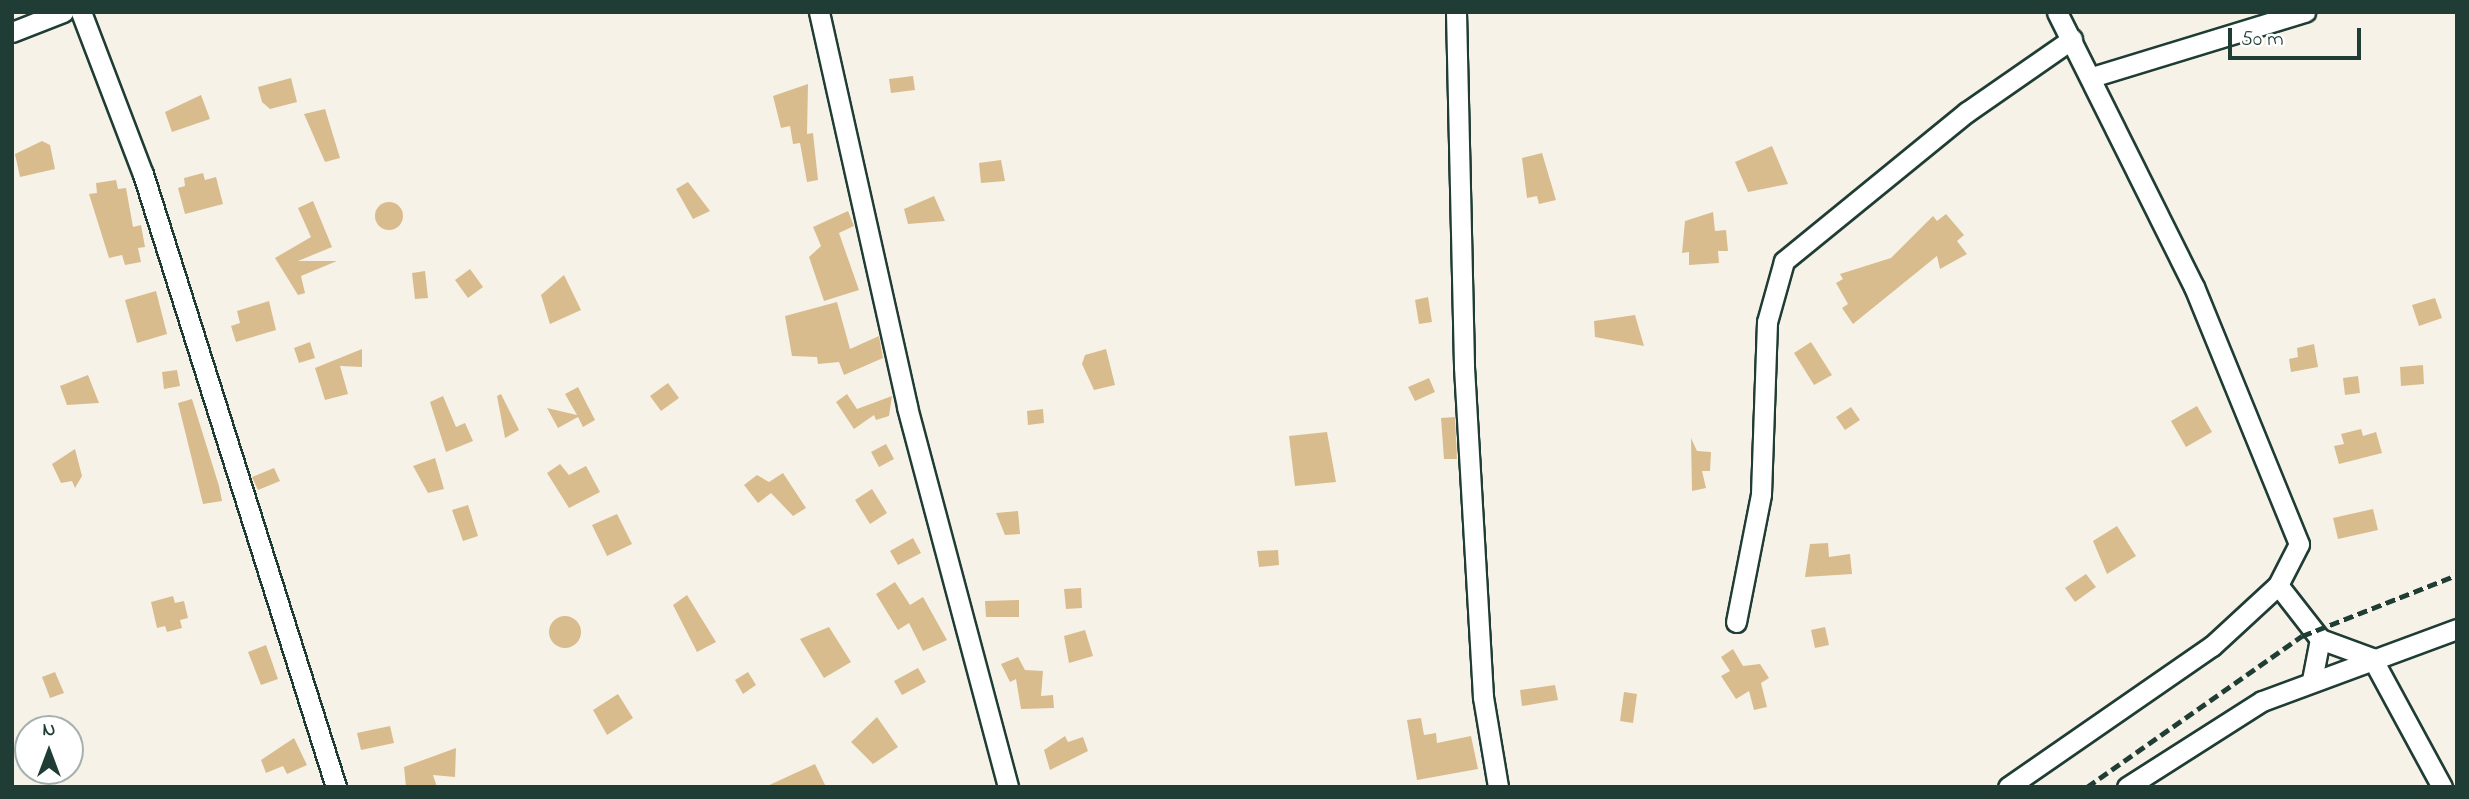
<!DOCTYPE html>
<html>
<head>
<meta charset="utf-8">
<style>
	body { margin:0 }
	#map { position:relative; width:2469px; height:799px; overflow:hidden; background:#f7f2e8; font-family:"Indie Flower",sans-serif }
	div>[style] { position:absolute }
	.building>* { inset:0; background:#d8bc8d }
	.round { border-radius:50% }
	.roads { filter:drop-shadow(2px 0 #1f3d34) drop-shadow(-2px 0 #1f3d34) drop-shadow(0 2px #1f3d34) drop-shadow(0 -2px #1f3d34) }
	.minor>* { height:19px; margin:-9.5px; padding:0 9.5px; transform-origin:9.5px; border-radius:9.5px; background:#fff }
	.rail>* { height:5px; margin-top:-2.5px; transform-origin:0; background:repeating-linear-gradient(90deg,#1f3d34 0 10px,transparent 0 15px) }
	span { translate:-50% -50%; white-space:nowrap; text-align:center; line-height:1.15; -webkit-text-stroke:5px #fff; paint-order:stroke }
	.frame { position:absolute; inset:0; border:14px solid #1f3d34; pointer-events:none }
	.north { position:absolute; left:14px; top:715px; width:70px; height:70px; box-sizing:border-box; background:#fff; border:2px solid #a5b1ae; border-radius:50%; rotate:0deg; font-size:19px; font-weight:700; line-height:28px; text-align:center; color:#1f3d34 }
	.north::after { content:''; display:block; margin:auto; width:24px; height:32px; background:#1f3d34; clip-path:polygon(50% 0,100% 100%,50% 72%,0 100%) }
	.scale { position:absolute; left:2228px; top:28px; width:133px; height:32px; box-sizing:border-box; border:4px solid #1f3d34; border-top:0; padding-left:9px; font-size:21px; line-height:24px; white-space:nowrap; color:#1f3d34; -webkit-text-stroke:5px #fff; paint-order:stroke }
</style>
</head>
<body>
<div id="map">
	<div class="building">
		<i style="clip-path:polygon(913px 76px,915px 90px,891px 93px,889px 79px)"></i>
		<i style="clip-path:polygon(291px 78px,297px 102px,270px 109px,262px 102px,258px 87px)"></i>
		<i style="clip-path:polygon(808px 84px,807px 134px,813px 133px,818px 180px,807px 182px,800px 143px,793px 144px,790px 126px,781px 128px,773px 96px)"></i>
		<i style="clip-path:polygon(201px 95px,210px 119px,172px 132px,165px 112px)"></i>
		<i style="clip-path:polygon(325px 109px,340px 158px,325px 162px,304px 114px)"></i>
		<i style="clip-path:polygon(42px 141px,50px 145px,55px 169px,20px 177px,15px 154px)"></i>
		<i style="clip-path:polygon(1772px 146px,1788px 184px,1748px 192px,1735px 162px)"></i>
		<i style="clip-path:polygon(1542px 153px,1556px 200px,1539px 204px,1537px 196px,1527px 198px,1522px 158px)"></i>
		<i style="clip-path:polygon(1001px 160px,1005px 181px,981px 183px,979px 163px)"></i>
		<i style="clip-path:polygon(203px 173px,205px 180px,216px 177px,223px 204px,185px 214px,178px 188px,185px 186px,184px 178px)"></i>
		<i style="clip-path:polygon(116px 180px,118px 189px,126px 188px,133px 227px,141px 225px,145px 247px,138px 248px,141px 262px,125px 265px,122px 255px,109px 258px,89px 194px,97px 193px,96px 183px)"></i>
		<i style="clip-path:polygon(688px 182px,710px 211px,693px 219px,676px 189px)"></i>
		<i style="clip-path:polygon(934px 196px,945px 221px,908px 224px,904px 209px)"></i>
		<i style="clip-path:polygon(313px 201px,332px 247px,298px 261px,337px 261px,301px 276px,305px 293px,298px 295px,275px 258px,311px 237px,298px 208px)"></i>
		<i class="round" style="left:375px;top:202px;width:28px;height:28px"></i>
		<i style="clip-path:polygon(848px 211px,854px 226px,839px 233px,859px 290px,824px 301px,809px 257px,821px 246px,813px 227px)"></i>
		<i style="clip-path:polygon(1713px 212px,1715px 231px,1726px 230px,1728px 251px,1718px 251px,1719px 263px,1689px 265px,1689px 252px,1682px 253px,1685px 221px)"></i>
		<i style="clip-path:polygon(1946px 214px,1964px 235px,1957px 241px,1967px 254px,1940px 269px,1937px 256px,1853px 324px,1842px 308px,1848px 304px,1836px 283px,1843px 279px,1840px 274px,1891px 258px,1933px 216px,1937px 221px)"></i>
		<i style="clip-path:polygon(470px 269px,483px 287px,468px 298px,455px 280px)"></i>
		<i style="clip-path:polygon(425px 271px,428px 298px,415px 299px,412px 273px)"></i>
		<i style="clip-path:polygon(564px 275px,581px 310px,550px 324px,541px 295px)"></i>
		<i style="clip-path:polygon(156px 291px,167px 334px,137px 343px,125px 300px)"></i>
		<i style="clip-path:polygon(1428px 297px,1432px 322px,1419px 324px,1415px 300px)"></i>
		<i style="clip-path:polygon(2435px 298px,2442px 318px,2419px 326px,2412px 305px)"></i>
		<i style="clip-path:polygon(269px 301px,276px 330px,236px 342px,231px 326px,240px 323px,237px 311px)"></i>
		<i style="clip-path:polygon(837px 302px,850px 349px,879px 336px,883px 358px,844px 375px,839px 362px,818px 364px,817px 357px,792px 356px,785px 316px)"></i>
		<i style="clip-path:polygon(1635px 315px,1644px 346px,1595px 337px,1594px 321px)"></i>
		<i style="clip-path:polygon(310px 342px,315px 358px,299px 363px,294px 348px)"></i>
		<i style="clip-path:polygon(1811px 342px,1832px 375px,1814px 385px,1794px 353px)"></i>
		<i style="clip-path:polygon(2314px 344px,2318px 367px,2291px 372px,2289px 359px,2298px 357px,2297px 348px)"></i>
		<i style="clip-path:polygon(362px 349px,362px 367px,340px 366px,348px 394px,325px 400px,315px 368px)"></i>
		<i style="clip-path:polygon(1106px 349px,1115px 385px,1094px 390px,1082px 364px,1085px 355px)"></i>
		<i style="clip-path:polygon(2423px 365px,2424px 384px,2401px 386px,2400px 367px)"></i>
		<i style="clip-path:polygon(177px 370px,180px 386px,164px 389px,162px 372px)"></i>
		<i style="clip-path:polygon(88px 375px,99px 403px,67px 405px,60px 386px)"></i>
		<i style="clip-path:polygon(2358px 376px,2360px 393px,2345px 395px,2343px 378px)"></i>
		<i style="clip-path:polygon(1429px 378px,1435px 392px,1415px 401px,1408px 387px)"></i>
		<i style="clip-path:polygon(668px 383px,679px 398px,661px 411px,650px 396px)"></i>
		<i style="clip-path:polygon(578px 387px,595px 420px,583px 427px,578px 417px,558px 428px,547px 408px,577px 415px,565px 394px)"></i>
		<i style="clip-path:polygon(501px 394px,519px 430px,505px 438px,497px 396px)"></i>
		<i style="clip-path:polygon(847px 394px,857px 409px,892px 396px,889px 416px,876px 420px,874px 415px,854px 429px,836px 402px)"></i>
		<i style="clip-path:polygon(443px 396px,456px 427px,465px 423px,473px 441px,446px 452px,430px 402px)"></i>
		<i style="clip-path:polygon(192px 399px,219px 486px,222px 501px,203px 504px,178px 403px)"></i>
		<i style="clip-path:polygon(2197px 406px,2212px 432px,2186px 447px,2171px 421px)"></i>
		<i style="clip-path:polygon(1851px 407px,1860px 420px,1845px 430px,1836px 417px)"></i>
		<i style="clip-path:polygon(1043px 409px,1044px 423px,1028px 425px,1027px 411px)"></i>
		<i style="clip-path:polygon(1455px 417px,1457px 459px,1444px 459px,1441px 418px)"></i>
		<i style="clip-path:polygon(2361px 429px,2363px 436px,2376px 432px,2382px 453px,2339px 464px,2334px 446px,2344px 444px,2341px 434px)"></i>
		<i style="clip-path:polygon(1327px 432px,1336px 482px,1295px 486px,1289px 436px)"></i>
		<i style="clip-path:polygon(1691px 438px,1697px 451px,1711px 452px,1710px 471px,1702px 471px,1706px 488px,1692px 491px)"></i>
		<i style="clip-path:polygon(886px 444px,894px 459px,879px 467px,871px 452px)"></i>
		<i style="clip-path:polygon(75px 449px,82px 476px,75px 488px,72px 481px,61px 483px,52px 464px)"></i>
		<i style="clip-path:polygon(435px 458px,444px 489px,428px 493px,413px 466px)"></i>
		<i style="clip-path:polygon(560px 464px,569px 475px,586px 466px,600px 492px,569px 508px,547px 473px)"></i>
		<i style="clip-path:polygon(274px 468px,280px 481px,258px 490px,252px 477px)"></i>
		<i style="clip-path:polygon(783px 473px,806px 508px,793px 516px,771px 493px,758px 503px,744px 485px,757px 475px,769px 482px)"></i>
		<i style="clip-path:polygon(872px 489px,887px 513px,870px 524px,855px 500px)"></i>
		<i style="clip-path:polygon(468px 505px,478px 536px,463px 541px,452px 510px)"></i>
		<i style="clip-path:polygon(2373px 509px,2378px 530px,2338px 539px,2333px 518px)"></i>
		<i style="clip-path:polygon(1018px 511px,1020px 534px,1005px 535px,996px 513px)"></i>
		<i style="clip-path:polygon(617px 514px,632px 544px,607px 556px,592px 525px)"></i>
		<i style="clip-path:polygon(2117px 526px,2136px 556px,2107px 574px,2093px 541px)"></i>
		<i style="clip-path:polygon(913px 538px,921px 553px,898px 565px,890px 551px)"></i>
		<i style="clip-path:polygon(1828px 543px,1829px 557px,1850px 554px,1852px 574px,1805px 577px,1810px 544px)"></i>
		<i style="clip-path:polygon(1278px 550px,1279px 565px,1259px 567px,1257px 551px)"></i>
		<i style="clip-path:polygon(2086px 574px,2096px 587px,2075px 602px,2065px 588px)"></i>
		<i style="clip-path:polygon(895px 582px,910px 605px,923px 597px,947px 640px,923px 651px,909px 623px,898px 630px,876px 594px)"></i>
		<i style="clip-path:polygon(1081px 588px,1082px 608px,1066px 609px,1064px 589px)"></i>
		<i style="clip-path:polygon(687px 595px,716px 642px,697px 652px,673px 605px)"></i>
		<i style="clip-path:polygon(173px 596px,175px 603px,184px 601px,188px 618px,180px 620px,182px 628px,167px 632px,165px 626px,157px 628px,151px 602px)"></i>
		<i style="clip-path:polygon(1019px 600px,1019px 617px,986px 617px,985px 601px)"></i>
		<i class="round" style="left:549px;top:616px;width:32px;height:32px"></i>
		<i style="clip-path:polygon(829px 627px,851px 662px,824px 678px,800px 639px)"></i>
		<i style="clip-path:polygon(1825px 627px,1829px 645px,1815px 648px,1811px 630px)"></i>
		<i style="clip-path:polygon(1085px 630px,1093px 656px,1069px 663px,1064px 636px)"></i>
		<i style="clip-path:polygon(266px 645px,278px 679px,261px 685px,248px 652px)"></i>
		<i style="clip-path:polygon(1733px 649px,1743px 666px,1760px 664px,1769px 678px,1761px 683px,1767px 707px,1754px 710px,1749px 691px,1736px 699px,1721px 676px,1730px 671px,1721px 657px)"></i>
		<i style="clip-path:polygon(1018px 657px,1025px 670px,1043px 671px,1041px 696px,1053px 695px,1054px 708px,1021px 709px,1016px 679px,1010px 682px,1001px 664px)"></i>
		<i style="clip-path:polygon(918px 668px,926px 682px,902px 695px,894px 681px)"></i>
		<i style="clip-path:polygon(55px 672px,64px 693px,50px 698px,42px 677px)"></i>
		<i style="clip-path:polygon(748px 672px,756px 685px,743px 694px,735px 680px)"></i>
		<i style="clip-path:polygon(1555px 685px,1558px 700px,1522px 706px,1520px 690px)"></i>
		<i style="clip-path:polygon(1624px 692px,1637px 694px,1633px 723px,1620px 721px)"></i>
		<i style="clip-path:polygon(618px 694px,633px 718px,607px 735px,593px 710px)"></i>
		<i style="clip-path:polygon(877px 717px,898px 747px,873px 764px,851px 742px)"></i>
		<i style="clip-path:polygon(1421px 718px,1424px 735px,1436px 733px,1437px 743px,1471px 736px,1478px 769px,1417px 780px,1407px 720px)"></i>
		<i style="clip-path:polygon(390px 726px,394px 743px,361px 750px,357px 733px)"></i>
		<i style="clip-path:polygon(1065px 736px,1068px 742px,1083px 737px,1088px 751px,1050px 770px,1044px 750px)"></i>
		<i style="clip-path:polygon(294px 738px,307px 765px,287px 774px,283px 766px,266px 773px,261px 760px)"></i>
		<i style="clip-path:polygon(456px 748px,455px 777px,433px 775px,437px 787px,406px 787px,404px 767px)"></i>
		<i style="clip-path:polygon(815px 764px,826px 787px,765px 787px)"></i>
	</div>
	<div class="roads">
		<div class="minor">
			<i style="left:81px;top:12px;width:173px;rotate:69.1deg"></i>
			<i style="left:143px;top:174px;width:643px;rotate:72.52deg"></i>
			<i style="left:819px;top:12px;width:405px;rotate:77.4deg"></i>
			<i style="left:907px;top:407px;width:393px;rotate:75.1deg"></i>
			<i style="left:1456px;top:12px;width:355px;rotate:88.7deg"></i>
			<i style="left:1464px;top:367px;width:331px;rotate:86.7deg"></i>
			<i style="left:1483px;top:697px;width:91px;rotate:80.5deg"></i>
			<i style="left:12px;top:32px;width:55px;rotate:-21.4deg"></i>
			<i style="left:2092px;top:77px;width:223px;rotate:-17deg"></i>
			<i style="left:2278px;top:585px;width:68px;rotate:52.1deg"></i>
			<i style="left:2320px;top:639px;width:55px;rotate:20.1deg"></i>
			<i style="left:2372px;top:658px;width:147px;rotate:61.5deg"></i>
			<i style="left:1736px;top:622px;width:130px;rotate:-78.9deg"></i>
			<i style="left:1761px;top:494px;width:172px;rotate:-88deg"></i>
			<i style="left:1767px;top:322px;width:63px;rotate:-74.4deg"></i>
			<i style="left:1784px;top:261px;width:236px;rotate:-39.2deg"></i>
			<i style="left:1967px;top:112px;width:128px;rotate:-34.8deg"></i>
			<i style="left:2312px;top:680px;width:42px;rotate:-79deg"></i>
			<i style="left:2008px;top:787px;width:248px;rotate:-34.7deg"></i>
			<i style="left:2212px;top:646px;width:90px;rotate:-42.7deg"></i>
			<i style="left:2278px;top:585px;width:46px;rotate:-62.9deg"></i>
			<i style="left:2299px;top:544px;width:278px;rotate:-112.2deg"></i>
			<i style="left:2194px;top:287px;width:307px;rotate:-116.5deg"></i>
			<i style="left:2127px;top:787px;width:160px;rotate:-32.5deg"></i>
			<i style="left:2262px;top:701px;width:208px;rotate:-20.3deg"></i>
		</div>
	</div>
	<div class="rail">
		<i style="left:2087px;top:787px;width:263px;rotate:-35.1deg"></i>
		<i style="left:2302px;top:636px;width:167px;rotate:-21.5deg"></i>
	</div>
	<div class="frame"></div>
	<div class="north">N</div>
	<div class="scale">50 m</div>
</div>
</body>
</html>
